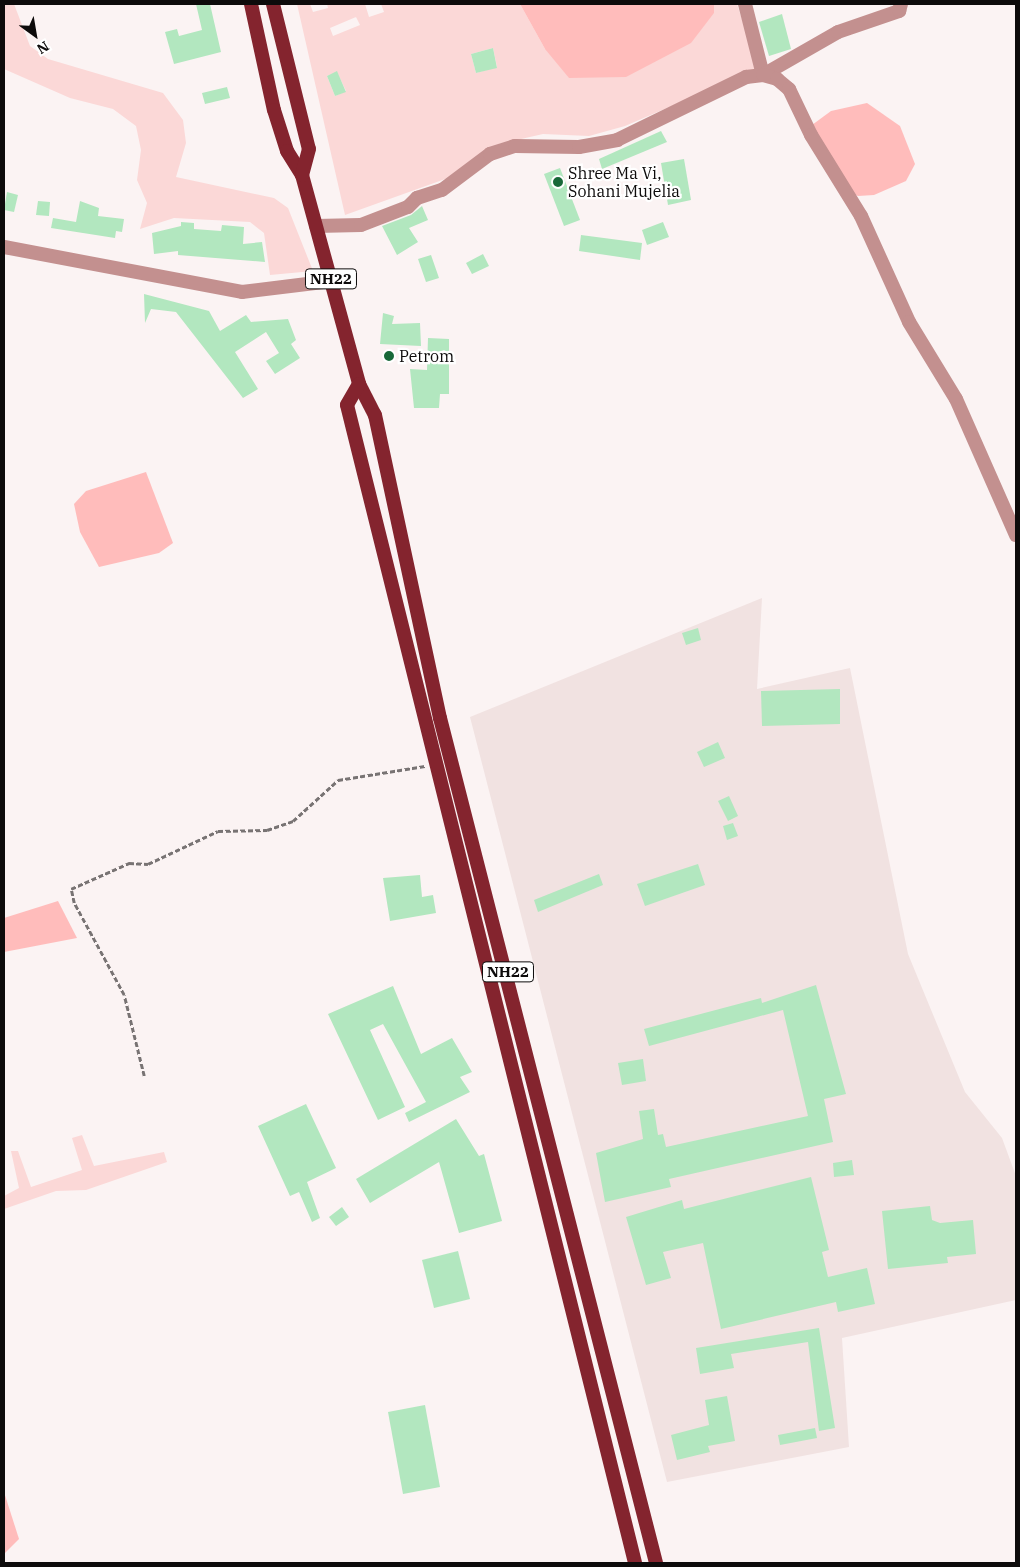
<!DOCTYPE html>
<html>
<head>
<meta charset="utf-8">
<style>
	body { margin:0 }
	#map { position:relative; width:1020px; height:1567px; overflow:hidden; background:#fbf3f3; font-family:"IBM Plex Serif",serif }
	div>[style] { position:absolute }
	.built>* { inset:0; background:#f1e2e1 }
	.green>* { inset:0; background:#fbd8d7 }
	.water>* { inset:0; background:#ffbcbb }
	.building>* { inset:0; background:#b2e7bf }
	.path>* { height:2.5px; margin-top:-1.25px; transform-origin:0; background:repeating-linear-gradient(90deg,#787373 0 5px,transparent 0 7.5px) }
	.minor>* { height:14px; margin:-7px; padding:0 7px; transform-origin:7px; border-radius:7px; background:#c3908f }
	.trunk>* { height:14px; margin:-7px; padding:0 7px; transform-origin:7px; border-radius:7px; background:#84242e }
	.dots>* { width:14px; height:14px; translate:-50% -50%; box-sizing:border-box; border:2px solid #fff; border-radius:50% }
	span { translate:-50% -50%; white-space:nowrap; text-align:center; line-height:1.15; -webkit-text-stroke:4.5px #fff; paint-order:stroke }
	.shield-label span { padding:1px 4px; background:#fff; border:1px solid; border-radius:4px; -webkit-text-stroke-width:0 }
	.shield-label { font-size:15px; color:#0d0b0b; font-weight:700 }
	.poi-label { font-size:16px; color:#0d0b0b }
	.left { translate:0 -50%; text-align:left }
	.frame { position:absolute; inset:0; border:5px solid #0d0b0b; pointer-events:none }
	.north { position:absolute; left:10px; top:10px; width:50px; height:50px; -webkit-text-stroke:4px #fff; paint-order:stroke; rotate:148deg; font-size:14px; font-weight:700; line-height:20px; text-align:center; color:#0d0b0b }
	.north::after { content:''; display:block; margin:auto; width:18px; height:22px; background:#0d0b0b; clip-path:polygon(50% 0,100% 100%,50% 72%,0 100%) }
</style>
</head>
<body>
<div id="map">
	<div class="built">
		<i style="clip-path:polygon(762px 598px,757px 689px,850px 668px,908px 954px,965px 1092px,1002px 1138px,1016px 1176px,1016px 1300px,842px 1338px,849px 1447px,667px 1482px,470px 717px)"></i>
	</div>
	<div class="green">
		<i style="clip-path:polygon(4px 4px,14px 4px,30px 46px,48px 59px,163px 93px,183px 120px,186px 143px,176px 177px,274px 198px,288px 208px,313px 271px,270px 275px,264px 233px,250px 222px,174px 218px,140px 229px,147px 203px,137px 180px,141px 150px,136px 126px,113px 109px,70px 98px,4px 69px)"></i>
		<i style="clip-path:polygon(evenodd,297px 4px,310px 4px,313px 12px,328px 8px,327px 4px,365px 4px,369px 17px,384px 12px,381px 4px,520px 4px,545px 49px,714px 13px,714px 4px,737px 4px,758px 69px,625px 126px,589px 136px,543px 134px,499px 144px,448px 178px,345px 215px,297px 4px,356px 17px,360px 25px,333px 36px,330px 28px,356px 17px,297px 4px,493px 48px,497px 67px,476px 73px,471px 54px,493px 48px,297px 4px,337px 72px,346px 91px,335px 96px,327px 76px,337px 72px)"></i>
		<i style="clip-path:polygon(82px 1135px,94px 1166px,164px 1152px,167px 1162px,86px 1190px,56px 1191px,4px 1209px,4px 1196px,19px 1188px,11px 1151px,18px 1151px,31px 1187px,82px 1170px,72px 1138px)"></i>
	</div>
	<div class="water">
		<i style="clip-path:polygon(520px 4px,714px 4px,714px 13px,691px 43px,626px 77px,569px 78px,545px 49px)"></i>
		<i style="clip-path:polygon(867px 103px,900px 126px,915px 164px,906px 181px,874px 195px,858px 196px,851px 193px,812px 125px,831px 111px)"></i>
		<i style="clip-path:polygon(146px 472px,173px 543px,159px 553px,99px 567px,80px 532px,74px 504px,86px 491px)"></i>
		<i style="clip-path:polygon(58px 901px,77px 938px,4px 952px,4px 918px)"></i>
		<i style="clip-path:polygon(4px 1492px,19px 1539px,4px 1554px)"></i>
	</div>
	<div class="building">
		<i style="clip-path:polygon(196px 4px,210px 4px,221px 52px,174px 64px,165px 32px,177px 29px,179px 36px,202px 30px)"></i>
		<i style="clip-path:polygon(782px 14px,791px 49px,769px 56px,759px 22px)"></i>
		<i style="clip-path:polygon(493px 48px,497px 68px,476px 73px,471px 54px)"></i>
		<i style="clip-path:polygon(337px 71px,346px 92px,335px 96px,327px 76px)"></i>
		<i style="clip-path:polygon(227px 87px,230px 98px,205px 104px,202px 93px)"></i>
		<i style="clip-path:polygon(661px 131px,667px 142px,602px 169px,599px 159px)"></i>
		<i style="clip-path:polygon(684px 159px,691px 200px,668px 205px,661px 163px)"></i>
		<i style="clip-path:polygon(560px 168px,580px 220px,564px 226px,544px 174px)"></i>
		<i style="clip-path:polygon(7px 192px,18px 195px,14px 212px,4px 210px)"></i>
		<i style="clip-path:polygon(38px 201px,50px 202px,49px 216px,36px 215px)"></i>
		<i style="clip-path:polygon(80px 201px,99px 208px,98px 216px,124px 219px,122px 232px,116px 231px,115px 238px,51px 228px,53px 218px,76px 222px)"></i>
		<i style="clip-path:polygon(422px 206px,428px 220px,409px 228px,418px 242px,397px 255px,382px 226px,411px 215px)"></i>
		<i style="clip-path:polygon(181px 222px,194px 223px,194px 229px,221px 231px,222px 225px,244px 227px,243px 244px,262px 242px,265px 262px,178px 255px,178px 251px,154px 254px,152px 233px,181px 226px)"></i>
		<i style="clip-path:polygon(663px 222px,669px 237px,647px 245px,642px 230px)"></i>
		<i style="clip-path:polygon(581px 235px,642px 243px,640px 260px,579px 251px)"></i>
		<i style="clip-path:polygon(483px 254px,489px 266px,472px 274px,466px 263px)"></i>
		<i style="clip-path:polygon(431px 255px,439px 278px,426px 282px,418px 259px)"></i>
		<i style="clip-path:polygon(144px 294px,209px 311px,220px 331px,246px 315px,251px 322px,288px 319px,296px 340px,291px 344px,300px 358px,275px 374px,266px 361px,279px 353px,266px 332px,235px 352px,258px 389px,243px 398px,176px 312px,151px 309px,145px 323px)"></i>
		<i style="clip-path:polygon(383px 313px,394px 316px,392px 324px,420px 323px,421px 346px,380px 344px)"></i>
		<i style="clip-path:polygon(428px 338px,449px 339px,449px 394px,440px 394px,439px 408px,414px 408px,410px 369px,427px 370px)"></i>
		<i style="clip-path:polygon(698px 628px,701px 640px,686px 645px,682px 633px)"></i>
		<i style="clip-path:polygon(840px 689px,840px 724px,762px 726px,761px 691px)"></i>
		<i style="clip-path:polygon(718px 742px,725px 758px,704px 767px,697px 752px)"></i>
		<i style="clip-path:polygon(729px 796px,738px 816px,728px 821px,718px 801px)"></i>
		<i style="clip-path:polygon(733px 823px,738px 836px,727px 840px,723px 826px)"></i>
		<i style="clip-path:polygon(698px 864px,705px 885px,645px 906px,637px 884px)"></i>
		<i style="clip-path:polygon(599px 874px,603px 885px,538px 912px,534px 900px)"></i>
		<i style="clip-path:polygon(420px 875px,422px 897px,433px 895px,436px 913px,390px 921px,383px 878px)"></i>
		<i style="clip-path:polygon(816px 985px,846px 1094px,824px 1099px,833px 1142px,669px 1179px,671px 1187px,605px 1202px,596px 1153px,643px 1139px,639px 1111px,654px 1109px,658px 1135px,663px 1134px,666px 1147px,808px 1116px,783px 1010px,649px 1046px,644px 1029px,761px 998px,762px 1003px)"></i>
		<i style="clip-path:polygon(393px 986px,421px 1054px,452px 1038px,472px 1072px,460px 1077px,470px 1092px,409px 1122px,405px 1113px,426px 1102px,383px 1024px,370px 1030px,405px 1107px,378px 1120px,328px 1014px)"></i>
		<i style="clip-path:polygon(643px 1059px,646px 1081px,622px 1085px,618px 1063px)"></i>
		<i style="clip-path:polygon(306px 1104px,336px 1168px,307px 1182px,320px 1218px,312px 1222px,299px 1192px,290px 1196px,258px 1126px)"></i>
		<i style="clip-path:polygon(456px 1119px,479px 1156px,484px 1154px,502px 1221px,459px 1233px,439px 1162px,370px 1203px,356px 1179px)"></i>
		<i style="clip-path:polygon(852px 1160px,854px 1175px,834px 1177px,833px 1163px)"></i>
		<i style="clip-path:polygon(811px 1177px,829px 1250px,822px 1252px,828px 1277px,867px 1268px,875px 1304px,838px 1312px,836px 1302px,721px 1329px,703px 1243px,663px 1252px,671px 1278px,646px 1285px,626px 1217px,682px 1200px,684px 1209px)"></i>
		<i style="clip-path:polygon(930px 1206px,932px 1220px,940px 1223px,973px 1220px,976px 1254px,947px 1257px,948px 1263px,888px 1269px,882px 1211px)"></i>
		<i style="clip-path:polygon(342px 1207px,349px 1217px,336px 1226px,329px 1217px)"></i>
		<i style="clip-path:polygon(458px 1251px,470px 1299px,434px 1308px,422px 1260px)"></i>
		<i style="clip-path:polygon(819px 1328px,835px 1428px,819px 1431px,808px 1342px,731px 1354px,734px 1368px,700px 1374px,696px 1348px)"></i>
		<i style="clip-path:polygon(727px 1396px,735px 1441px,708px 1446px,710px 1452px,677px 1460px,671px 1435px,709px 1425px,705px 1400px)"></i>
		<i style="clip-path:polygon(425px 1405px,440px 1487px,403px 1494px,388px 1412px)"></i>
		<i style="clip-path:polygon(815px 1428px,817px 1438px,780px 1445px,778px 1435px)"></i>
	</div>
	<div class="path">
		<i style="left:144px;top:1076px;width:83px;rotate:-103.9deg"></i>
		<i style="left:124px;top:995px;width:105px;rotate:-118.5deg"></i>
		<i style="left:74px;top:903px;width:14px;rotate:-102deg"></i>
		<i style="left:71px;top:889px;width:64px;rotate:-24.1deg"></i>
		<i style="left:129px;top:863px;width:19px;rotate:3deg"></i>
		<i style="left:148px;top:864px;width:77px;rotate:-25.2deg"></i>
		<i style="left:218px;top:831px;width:49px;rotate:-1.2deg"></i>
		<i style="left:267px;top:830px;width:28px;rotate:-19deg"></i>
		<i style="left:293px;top:821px;width:61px;rotate:-42.3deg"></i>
		<i style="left:338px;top:780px;width:88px;rotate:-9.1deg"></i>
	</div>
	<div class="minor">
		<i style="left:745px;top:4px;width:73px;rotate:75.8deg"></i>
		<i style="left:763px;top:75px;width:86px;rotate:-29.8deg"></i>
		<i style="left:838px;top:32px;width:65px;rotate:-19deg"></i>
		<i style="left:899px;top:11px;width:7px;rotate:-74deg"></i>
		<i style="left:316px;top:226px;width:45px;rotate:-1.3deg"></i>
		<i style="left:361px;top:225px;width:50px;rotate:-21deg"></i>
		<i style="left:408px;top:207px;width:13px;rotate:-45deg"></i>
		<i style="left:417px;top:198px;width:26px;rotate:-18deg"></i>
		<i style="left:442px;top:190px;width:60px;rotate:-36.9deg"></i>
		<i style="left:490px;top:154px;width:26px;rotate:-18deg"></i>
		<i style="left:515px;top:146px;width:64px;rotate:0.9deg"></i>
		<i style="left:579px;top:147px;width:39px;rotate:-10deg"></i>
		<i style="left:617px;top:140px;width:144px;rotate:-26deg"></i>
		<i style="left:746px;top:77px;width:17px;rotate:-7deg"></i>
		<i style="left:763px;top:75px;width:15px;rotate:16deg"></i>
		<i style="left:777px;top:79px;width:16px;rotate:40deg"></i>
		<i style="left:789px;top:89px;width:51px;rotate:64.4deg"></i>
		<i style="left:811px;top:135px;width:95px;rotate:58.3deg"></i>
		<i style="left:861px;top:216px;width:116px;rotate:65.6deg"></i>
		<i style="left:909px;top:322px;width:90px;rotate:58.6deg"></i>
		<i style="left:956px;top:399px;width:149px;rotate:66.2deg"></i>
		<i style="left:4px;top:247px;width:242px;rotate:10.7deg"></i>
		<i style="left:242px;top:292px;width:90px;rotate:-7deg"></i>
	</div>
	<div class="trunk">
		<i style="left:251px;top:4px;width:108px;rotate:77.8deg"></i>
		<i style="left:274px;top:110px;width:43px;rotate:72.4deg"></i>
		<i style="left:287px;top:151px;width:28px;rotate:58deg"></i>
		<i style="left:302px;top:175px;width:217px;rotate:74.7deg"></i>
		<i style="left:359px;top:384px;width:35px;rotate:63deg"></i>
		<i style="left:375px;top:415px;width:310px;rotate:77.9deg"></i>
		<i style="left:440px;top:718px;width:872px;rotate:75.66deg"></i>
		<i style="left:273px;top:4px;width:149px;rotate:76.1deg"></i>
		<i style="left:309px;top:149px;width:27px;rotate:105deg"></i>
		<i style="left:359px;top:384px;width:24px;rotate:120deg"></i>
		<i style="left:347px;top:405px;width:1193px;rotate:76.03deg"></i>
	</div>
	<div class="dots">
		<i style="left:558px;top:182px;background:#186838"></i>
		<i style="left:389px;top:356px;background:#186838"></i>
	</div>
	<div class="shield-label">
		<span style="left:331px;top:279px">NH22</span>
		<span style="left:508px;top:972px">NH22</span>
	</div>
	<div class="poi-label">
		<span class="left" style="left:568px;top:182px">Shree Ma Vi,<br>Sohani Mujelia</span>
		<span class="left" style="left:399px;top:356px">Petrom</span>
	</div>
	<div class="frame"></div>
	<div class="north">N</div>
</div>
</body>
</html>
